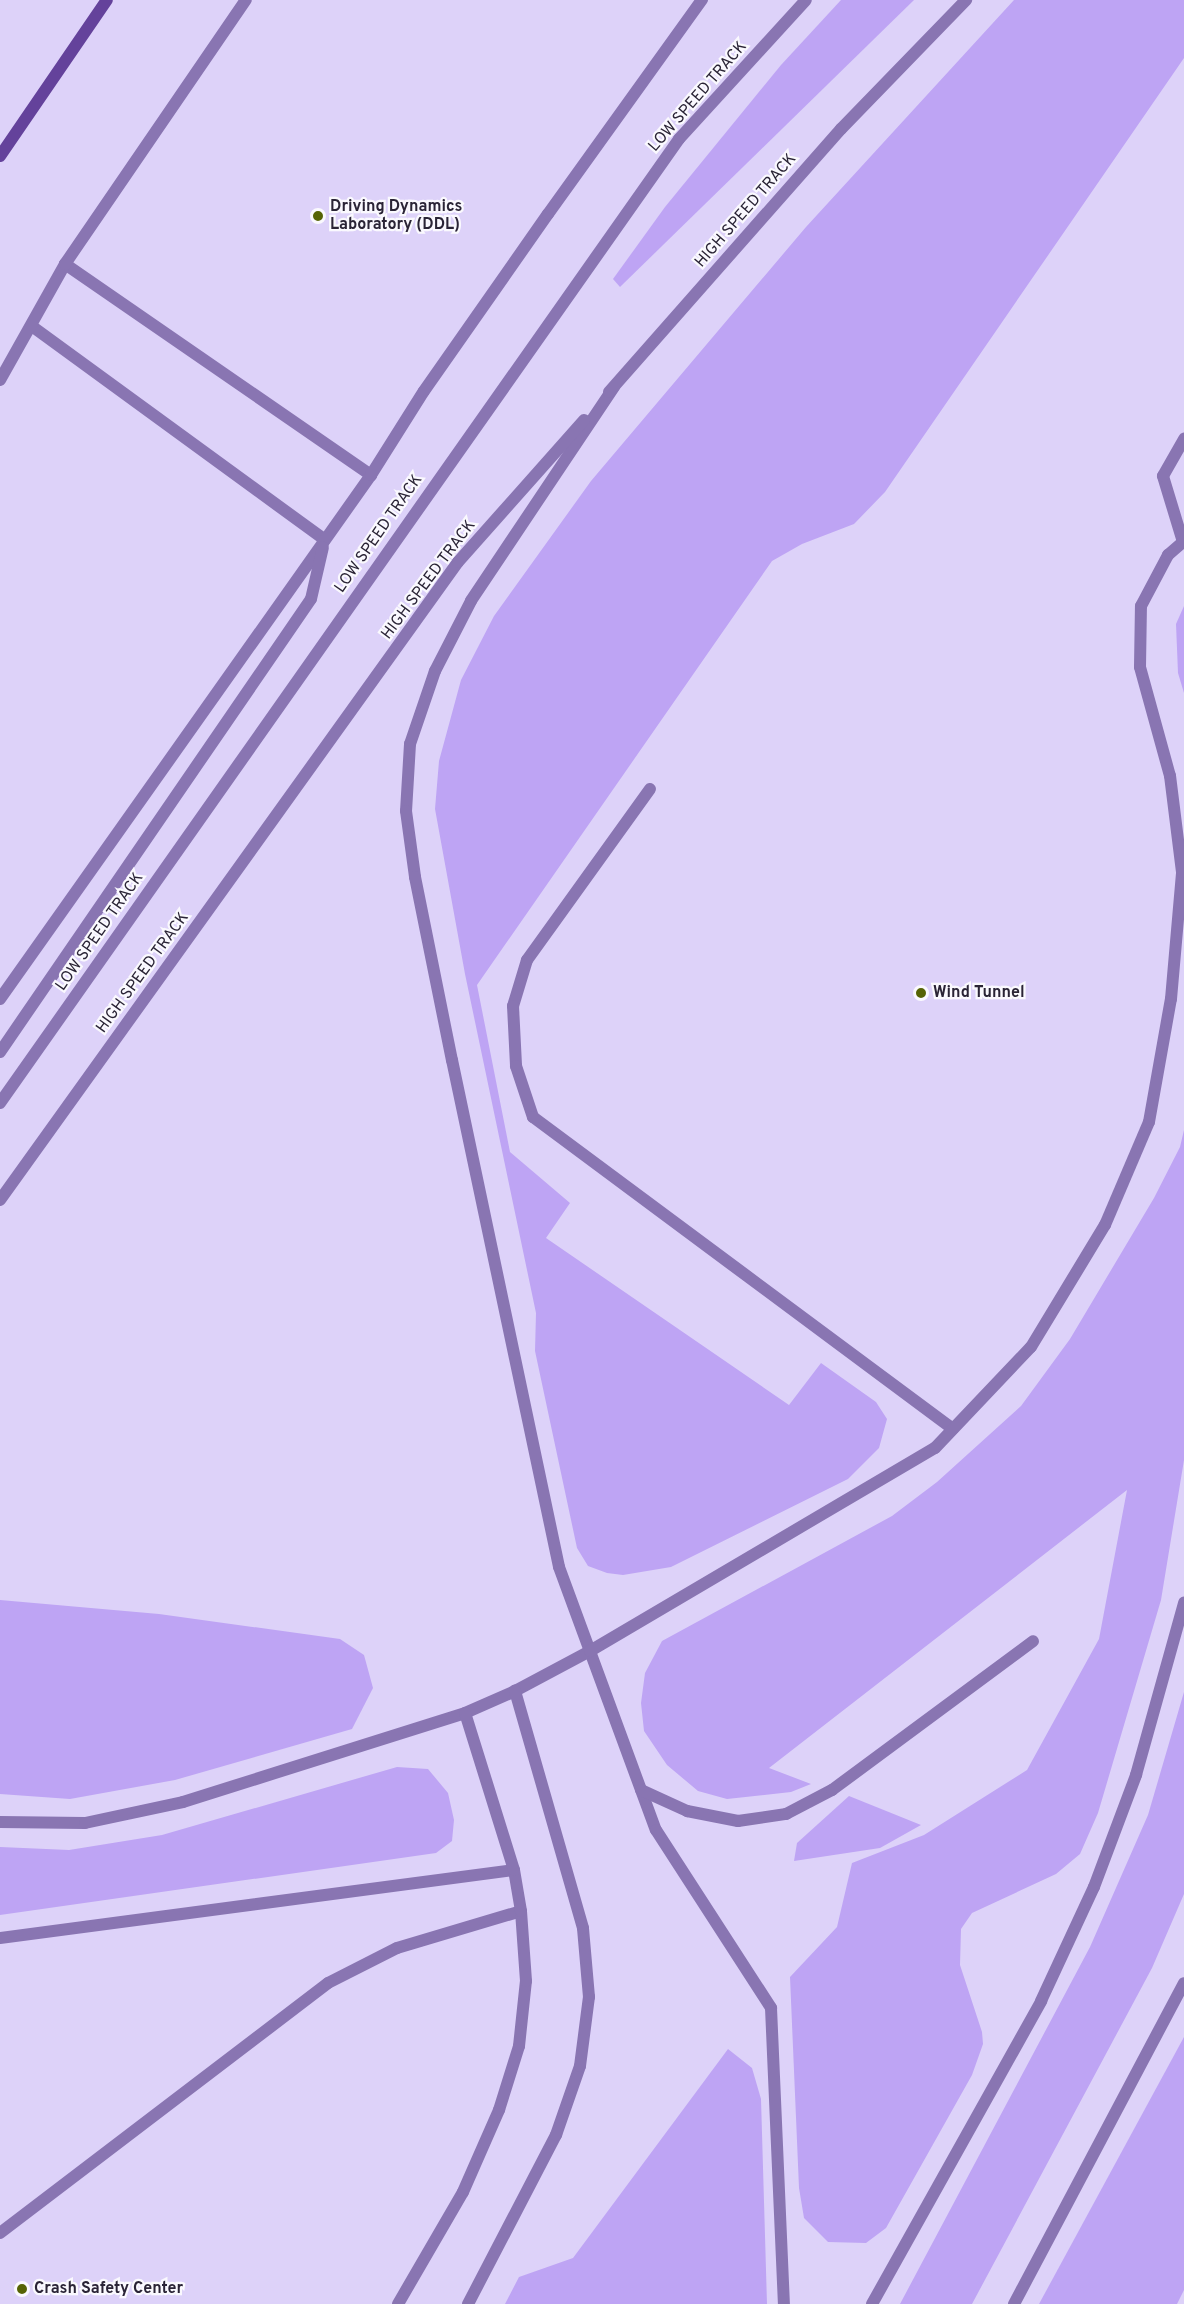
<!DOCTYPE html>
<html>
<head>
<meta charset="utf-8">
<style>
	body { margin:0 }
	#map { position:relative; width:1184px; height:2304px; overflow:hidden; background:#ddd2f9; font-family:Overpass,sans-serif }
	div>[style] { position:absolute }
	.green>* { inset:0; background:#bea4f4 }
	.lane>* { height:12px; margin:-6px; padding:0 6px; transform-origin:6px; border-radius:6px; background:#8975b2 }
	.secondary>* { height:12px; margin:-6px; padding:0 6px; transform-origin:6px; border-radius:6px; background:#64429b }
	.dots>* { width:16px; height:16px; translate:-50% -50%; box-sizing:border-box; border:3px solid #faf9fe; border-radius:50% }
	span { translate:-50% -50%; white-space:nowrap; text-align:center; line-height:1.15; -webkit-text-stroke:4.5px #faf9fe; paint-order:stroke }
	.street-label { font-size:16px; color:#2a2436 }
	.poi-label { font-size:16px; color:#2a2436; font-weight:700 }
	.left { translate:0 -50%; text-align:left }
</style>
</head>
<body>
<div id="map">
	<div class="green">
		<i style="clip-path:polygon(841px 0,914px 0,620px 287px,613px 279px,665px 207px,781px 65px)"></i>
		<i style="clip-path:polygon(1014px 0,1184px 0,1184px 58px,885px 492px,854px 524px,802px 544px,772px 561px,477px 985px,510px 1152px,570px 1203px,546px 1238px,789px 1405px,821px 1363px,876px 1402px,887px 1419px,879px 1448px,848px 1479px,671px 1567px,623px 1575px,607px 1573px,588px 1566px,577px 1548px,535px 1351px,536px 1313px,465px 974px,435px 809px,439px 761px,461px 680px,494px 616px,591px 481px,806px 227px)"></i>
		<i style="clip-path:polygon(1184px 606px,1184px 693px,1178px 673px,1176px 624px)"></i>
		<i style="clip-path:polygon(1184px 1130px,1184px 1460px,1161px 1600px,1098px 1813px,1080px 1854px,1056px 1874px,972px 1913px,961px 1929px,960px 1965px,982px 2032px,983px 2044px,972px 2075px,886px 2228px,866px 2243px,828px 2242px,804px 2218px,799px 2188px,790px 1977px,837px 1927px,852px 1863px,924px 1835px,1027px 1770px,1099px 1639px,1127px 1490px,769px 1768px,811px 1784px,791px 1792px,727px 1799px,698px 1791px,667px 1765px,644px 1731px,641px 1703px,645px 1673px,662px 1641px,892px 1516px,937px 1482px,1021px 1406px,1070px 1339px,1154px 1198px,1180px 1147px)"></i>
		<i style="clip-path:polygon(0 1600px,159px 1614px,340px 1639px,364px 1655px,373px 1688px,352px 1729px,175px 1780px,70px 1799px,0 1794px)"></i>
		<i style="clip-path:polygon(1184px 1692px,1184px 1894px,1152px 1968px,972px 2304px,900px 2304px,1090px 1947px,1148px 1815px)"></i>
		<i style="clip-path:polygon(397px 1767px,428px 1769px,448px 1793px,454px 1820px,452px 1841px,436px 1853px,0 1915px,0 1847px,69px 1850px,162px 1835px)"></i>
		<i style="clip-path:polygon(849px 1796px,921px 1825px,880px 1848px,794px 1861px,797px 1843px)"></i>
		<i style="clip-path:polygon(1184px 2037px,1184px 2290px,1177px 2304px,1039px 2304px)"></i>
		<i style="clip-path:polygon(728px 2049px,752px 2068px,761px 2099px,767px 2304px,505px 2304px,519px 2277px,573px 2258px)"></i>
	</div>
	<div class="lane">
		<i style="left:65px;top:264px;width:372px;rotate:34.6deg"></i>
		<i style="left:33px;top:327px;width:361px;rotate:36.1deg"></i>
		<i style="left:0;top:380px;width:133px;rotate:-60.7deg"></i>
		<i style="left:65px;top:264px;width:320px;rotate:-55.6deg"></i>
		<i style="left:614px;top:387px;width:257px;rotate:123.8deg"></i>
		<i style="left:471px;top:601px;width:79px;rotate:117.2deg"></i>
		<i style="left:435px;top:671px;width:77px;rotate:108.9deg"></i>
		<i style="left:410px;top:744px;width:67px;rotate:93.4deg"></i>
		<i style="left:406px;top:811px;width:67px;rotate:82.2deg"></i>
		<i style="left:415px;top:877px;width:187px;rotate:78.6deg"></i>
		<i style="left:452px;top:1060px;width:518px;rotate:78.08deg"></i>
		<i style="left:559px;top:1567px;width:280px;rotate:69.8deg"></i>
		<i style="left:656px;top:1830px;width:212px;rotate:57.1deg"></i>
		<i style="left:771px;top:2008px;width:296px;rotate:87.5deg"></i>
		<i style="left:609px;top:392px;width:351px;rotate:-48.6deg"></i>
		<i style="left:841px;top:129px;width:180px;rotate:-45.9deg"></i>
		<i style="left:1183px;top:542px;width:69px;rotate:-106.9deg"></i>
		<i style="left:1163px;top:476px;width:43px;rotate:-60.4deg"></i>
		<i style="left:650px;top:789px;width:211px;rotate:125.7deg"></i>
		<i style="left:527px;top:960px;width:48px;rotate:106.9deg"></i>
		<i style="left:513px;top:1006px;width:60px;rotate:87.1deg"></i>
		<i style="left:516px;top:1066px;width:54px;rotate:71.6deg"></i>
		<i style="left:533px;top:1117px;width:523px;rotate:36.61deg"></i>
		<i style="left:0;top:999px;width:642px;rotate:-54.7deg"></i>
		<i style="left:371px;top:475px;width:99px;rotate:-57.8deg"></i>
		<i style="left:424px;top:391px;width:216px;rotate:-55deg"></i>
		<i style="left:548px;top:214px;width:264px;rotate:-54.3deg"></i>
		<i style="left:0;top:1052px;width:549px;rotate:-55.53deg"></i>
		<i style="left:311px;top:599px;width:53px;rotate:-77deg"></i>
		<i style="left:0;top:1103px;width:1179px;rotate:-54.84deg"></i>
		<i style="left:679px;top:139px;width:188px;rotate:-47.6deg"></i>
		<i style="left:0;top:1200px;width:785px;rotate:-54.33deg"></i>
		<i style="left:458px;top:562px;width:190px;rotate:-48.4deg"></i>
		<i style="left:641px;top:1790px;width:51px;rotate:24.5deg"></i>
		<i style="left:687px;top:1811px;width:52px;rotate:11.1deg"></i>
		<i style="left:738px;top:1821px;width:49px;rotate:-8.3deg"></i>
		<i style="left:786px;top:1814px;width:52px;rotate:-27.6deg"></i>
		<i style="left:832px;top:1790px;width:250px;rotate:-36.5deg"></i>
		<i style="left:0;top:1822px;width:85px;rotate:0.7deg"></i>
		<i style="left:85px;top:1823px;width:100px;rotate:-12.1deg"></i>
		<i style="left:183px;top:1802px;width:296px;rotate:-17.5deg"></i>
		<i style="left:465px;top:1713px;width:55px;rotate:-23.7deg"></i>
		<i style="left:515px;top:1691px;width:85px;rotate:-28.1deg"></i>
		<i style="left:590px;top:1651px;width:400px;rotate:-30.5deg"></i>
		<i style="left:935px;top:1448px;width:139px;rotate:-46.5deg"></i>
		<i style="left:1031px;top:1347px;width:143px;rotate:-58.8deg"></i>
		<i style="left:1105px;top:1225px;width:112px;rotate:-66.9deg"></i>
		<i style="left:1149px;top:1122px;width:125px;rotate:-79.9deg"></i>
		<i style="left:1171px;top:999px;width:127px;rotate:-85deg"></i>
		<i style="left:1182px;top:872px;width:97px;rotate:-97.1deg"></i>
		<i style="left:1170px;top:776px;width:113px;rotate:-105.4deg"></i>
		<i style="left:1140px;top:667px;width:61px;rotate:-89.1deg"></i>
		<i style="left:1141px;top:606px;width:58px;rotate:-62.1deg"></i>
		<i style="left:1168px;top:555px;width:21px;rotate:-41deg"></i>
		<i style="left:0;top:1938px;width:518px;rotate:-7.54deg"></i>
		<i style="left:0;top:2233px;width:412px;rotate:-37.3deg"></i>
		<i style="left:328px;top:1983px;width:77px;rotate:-26.9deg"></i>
		<i style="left:397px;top:1948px;width:129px;rotate:-16.6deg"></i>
		<i style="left:398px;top:2304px;width:129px;rotate:-59.9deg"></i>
		<i style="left:463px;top:2192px;width:90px;rotate:-66.3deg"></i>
		<i style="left:499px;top:2110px;width:67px;rotate:-72.6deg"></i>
		<i style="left:519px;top:2046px;width:65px;rotate:-83.9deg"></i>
		<i style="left:526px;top:1981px;width:70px;rotate:-94.1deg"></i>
		<i style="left:521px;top:1911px;width:42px;rotate:-99.7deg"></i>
		<i style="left:514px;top:1870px;width:164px;rotate:-107.3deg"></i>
		<i style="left:468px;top:2304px;width:191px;rotate:-62.5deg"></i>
		<i style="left:556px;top:2135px;width:73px;rotate:-70.8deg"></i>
		<i style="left:580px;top:2066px;width:70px;rotate:-82.6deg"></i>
		<i style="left:589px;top:1997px;width:69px;rotate:-95deg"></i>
		<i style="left:583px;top:1928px;width:247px;rotate:-106deg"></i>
		<i style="left:872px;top:2304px;width:347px;rotate:-60.8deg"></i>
		<i style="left:1041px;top:2001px;width:126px;rotate:-65.1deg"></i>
		<i style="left:1094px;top:1887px;width:120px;rotate:-69.4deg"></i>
		<i style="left:1136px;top:1775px;width:179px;rotate:-74.4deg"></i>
		<i style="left:1014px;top:2304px;width:363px;rotate:-62.1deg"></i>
	</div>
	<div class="secondary">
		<i style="left:0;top:156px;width:189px;rotate:-55.6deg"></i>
	</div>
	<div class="dots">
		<i style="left:318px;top:216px;background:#566305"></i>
		<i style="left:921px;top:993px;background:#566305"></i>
		<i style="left:22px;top:2289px;background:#566305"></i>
	</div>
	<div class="street-label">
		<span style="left:698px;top:97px;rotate:-49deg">LOW SPEED TRACK</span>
		<span style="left:746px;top:211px;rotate:-49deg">HIGH SPEED TRACK</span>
		<span style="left:379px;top:534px;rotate:-55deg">LOW SPEED TRACK</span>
		<span style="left:429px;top:580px;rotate:-53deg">HIGH SPEED TRACK</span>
		<span style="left:100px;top:932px;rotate:-55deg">LOW SPEED TRACK</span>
		<span style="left:143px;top:973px;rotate:-54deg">HIGH SPEED TRACK</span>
	</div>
	<div class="poi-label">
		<span class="left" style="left:330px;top:216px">Driving Dynamics<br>Laboratory (DDL)</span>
		<span class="left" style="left:933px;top:993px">Wind Tunnel</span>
		<span class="left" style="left:34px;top:2289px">Crash Safety Center</span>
	</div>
</div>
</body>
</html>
